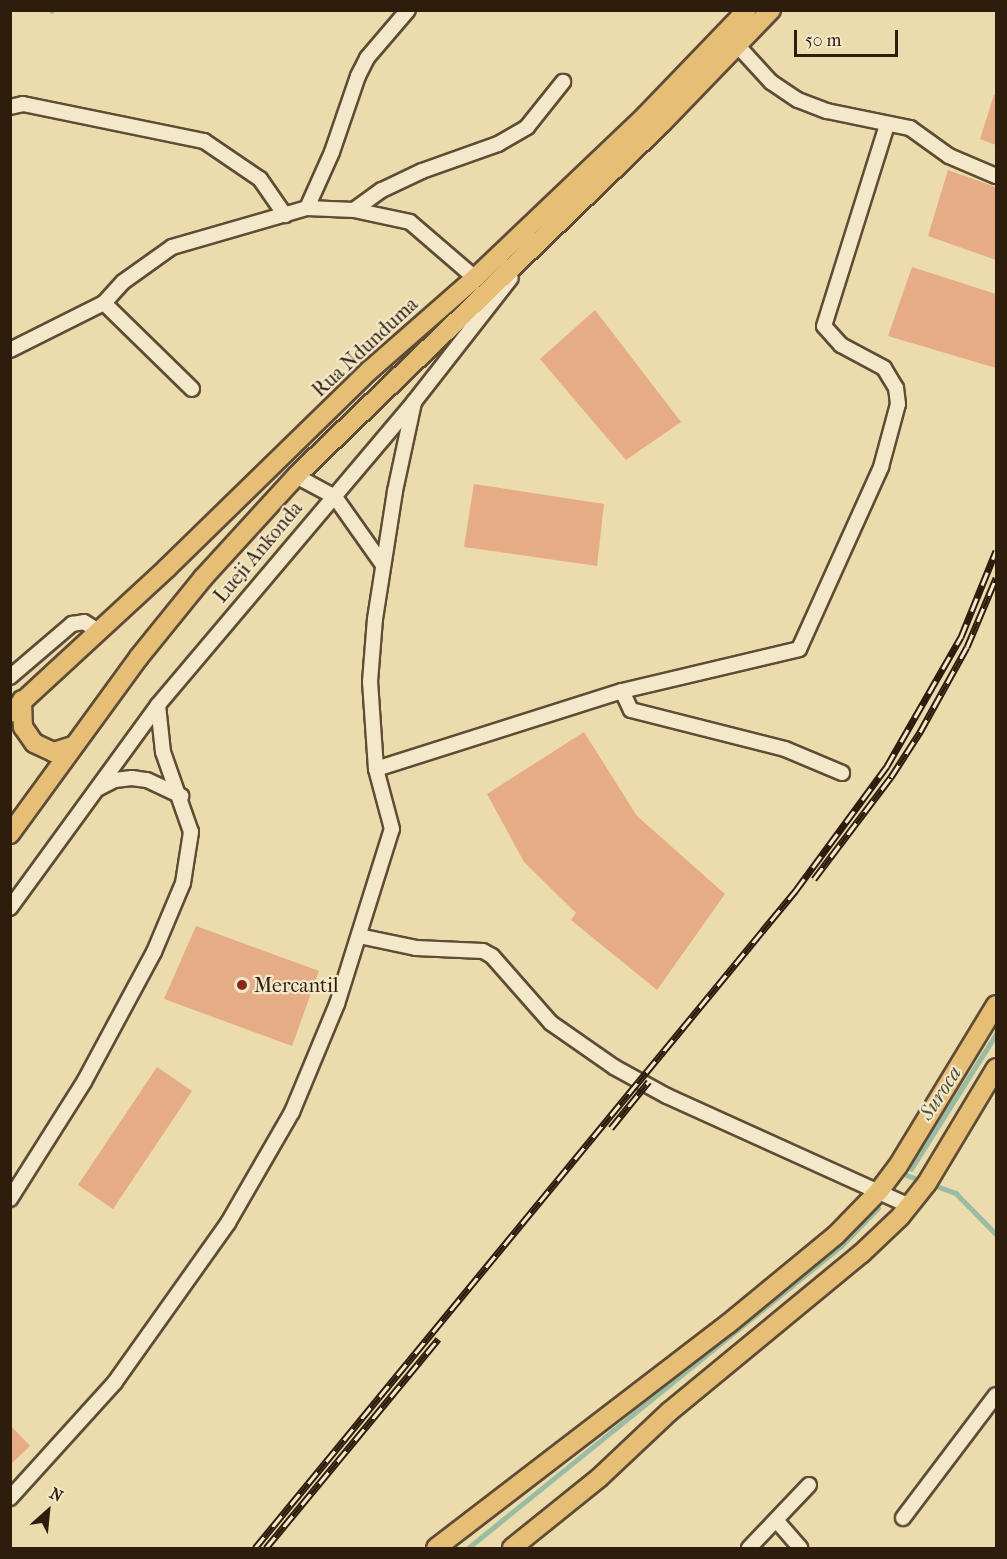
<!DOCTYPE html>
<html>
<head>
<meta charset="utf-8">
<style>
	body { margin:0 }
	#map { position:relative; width:1007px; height:1559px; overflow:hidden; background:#ecdbac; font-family:"IM FELL French Canon",serif }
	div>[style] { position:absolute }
	.stream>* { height:4.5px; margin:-2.25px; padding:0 2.25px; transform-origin:2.25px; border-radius:2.25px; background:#9abca4 }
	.building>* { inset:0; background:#e6ac85 }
	.roads { filter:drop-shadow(2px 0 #5e4c35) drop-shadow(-2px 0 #5e4c35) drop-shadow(0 2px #5e4c35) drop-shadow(0 -2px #5e4c35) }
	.minor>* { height:14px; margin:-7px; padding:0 7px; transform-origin:7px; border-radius:7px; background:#f3e8c9 }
	.major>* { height:18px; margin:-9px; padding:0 9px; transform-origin:9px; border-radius:9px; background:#e6be76 }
	.rail>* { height:7px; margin-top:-3.5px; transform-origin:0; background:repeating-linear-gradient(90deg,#f3e8c9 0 14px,#2e1c0d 0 28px); box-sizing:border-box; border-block:2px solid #2e1c0d }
	.dots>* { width:16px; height:16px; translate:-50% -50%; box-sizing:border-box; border:3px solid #f3e8c9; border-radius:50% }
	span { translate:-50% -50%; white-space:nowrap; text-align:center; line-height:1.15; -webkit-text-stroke:4.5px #f3e8c9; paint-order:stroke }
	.street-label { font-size:20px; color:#2e1c0d }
	.poi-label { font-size:20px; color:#2e1c0d }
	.left { translate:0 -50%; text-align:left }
	.water-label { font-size:21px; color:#4e4c3a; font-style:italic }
	.frame { position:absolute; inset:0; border:12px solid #2e1c0d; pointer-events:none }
	.north { position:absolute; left:18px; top:1481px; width:60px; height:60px; -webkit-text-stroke:4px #f3e8c9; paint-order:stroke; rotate:27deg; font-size:16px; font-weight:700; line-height:24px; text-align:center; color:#2e1c0d }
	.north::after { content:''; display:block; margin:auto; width:21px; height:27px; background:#2e1c0d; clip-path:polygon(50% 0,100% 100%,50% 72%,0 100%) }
	.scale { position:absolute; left:794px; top:30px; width:104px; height:27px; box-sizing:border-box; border:3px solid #2e1c0d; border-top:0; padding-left:8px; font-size:18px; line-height:21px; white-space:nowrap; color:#2e1c0d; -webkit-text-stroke:4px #f3e8c9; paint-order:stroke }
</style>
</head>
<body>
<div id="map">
	<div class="stream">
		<i style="left:51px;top:10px;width:1px;rotate:45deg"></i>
		<i style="left:911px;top:1169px;width:160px;rotate:-57.8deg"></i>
		<i style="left:906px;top:1175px;width:18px;rotate:19deg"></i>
		<i style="left:931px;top:1184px;width:27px;rotate:20deg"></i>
		<i style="left:956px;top:1193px;width:57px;rotate:45.7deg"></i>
		<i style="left:468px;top:1548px;width:479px;rotate:-39deg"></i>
		<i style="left:840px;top:1247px;width:54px;rotate:-45.7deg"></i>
	</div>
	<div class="building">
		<i style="clip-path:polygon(994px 95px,996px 95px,996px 145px,980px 139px)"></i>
		<i style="clip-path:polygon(948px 170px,996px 187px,996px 260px,928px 236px)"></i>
		<i style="clip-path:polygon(912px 267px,996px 294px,996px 368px,888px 336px)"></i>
		<i style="clip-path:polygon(595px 310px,681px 422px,626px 460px,540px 359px)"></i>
		<i style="clip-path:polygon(474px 484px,604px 504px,597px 566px,464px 547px)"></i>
		<i style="clip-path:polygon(584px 732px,637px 816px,725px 894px,657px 990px,571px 920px,576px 913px,524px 862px,487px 794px)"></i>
		<i style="clip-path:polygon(196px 926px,319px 971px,292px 1046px,164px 999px)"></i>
		<i style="clip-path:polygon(157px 1067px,192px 1091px,113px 1209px,78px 1185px)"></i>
		<i style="clip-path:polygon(10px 1425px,30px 1446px,10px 1465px)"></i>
	</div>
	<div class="roads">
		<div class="minor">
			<i style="left:738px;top:46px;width:49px;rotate:47.5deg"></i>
			<i style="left:771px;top:82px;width:32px;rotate:34deg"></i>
			<i style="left:798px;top:100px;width:31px;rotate:21deg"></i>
			<i style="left:827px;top:111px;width:85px;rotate:11.6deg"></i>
			<i style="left:910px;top:128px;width:48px;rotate:35.7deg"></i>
			<i style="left:949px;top:156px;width:51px;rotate:23.1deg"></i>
			<i style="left:10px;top:107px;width:13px;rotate:-13deg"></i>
			<i style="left:23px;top:104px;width:185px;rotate:11.6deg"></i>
			<i style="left:204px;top:141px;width:68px;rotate:34.2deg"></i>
			<i style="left:260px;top:179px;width:44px;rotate:55.2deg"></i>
			<i style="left:307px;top:208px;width:61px;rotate:-65.9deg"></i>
			<i style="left:332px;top:152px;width:80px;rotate:-71.1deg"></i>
			<i style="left:358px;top:76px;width:20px;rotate:-63deg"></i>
			<i style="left:367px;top:58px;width:63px;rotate:-49.5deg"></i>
			<i style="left:354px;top:210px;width:34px;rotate:-36deg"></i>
			<i style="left:382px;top:190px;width:44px;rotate:-25.4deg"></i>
			<i style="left:422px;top:171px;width:81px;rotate:-19.6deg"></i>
			<i style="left:498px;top:144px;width:34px;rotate:-30deg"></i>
			<i style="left:527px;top:127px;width:58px;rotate:-51.3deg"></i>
			<i style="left:104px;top:303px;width:123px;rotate:44.3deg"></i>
			<i style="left:10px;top:350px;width:105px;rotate:-26.6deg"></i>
			<i style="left:104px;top:303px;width:28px;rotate:-48deg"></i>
			<i style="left:123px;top:282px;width:60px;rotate:-35.5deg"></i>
			<i style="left:172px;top:247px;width:141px;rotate:-16.1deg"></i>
			<i style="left:307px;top:208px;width:47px;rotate:2.4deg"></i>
			<i style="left:354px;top:210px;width:57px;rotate:12.1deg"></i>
			<i style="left:410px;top:222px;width:86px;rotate:40.7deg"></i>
			<i style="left:296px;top:476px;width:44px;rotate:28.3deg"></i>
			<i style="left:335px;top:497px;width:83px;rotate:54.8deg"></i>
			<i style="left:10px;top:677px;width:82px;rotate:-40.5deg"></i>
			<i style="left:72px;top:624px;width:12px;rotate:-9deg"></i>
			<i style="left:84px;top:622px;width:15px;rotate:32deg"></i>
			<i style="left:622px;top:691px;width:21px;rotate:65deg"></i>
			<i style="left:631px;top:710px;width:159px;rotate:14.2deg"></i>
			<i style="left:785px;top:749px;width:62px;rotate:22.8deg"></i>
			<i style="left:376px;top:769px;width:258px;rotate:-17.6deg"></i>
			<i style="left:622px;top:691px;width:182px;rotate:-13.3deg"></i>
			<i style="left:799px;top:649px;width:200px;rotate:-65.7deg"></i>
			<i style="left:881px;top:467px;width:65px;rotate:-74.9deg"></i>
			<i style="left:898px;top:404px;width:16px;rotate:-97deg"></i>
			<i style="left:896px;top:388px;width:23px;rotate:-121deg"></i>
			<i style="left:884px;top:368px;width:49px;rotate:-151.9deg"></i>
			<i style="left:841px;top:345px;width:25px;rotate:-132deg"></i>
			<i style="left:824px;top:326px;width:211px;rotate:-72.6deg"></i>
			<i style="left:99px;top:788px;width:18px;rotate:-27deg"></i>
			<i style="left:115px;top:780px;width:17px;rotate:-7deg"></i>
			<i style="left:132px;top:778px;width:15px;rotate:8deg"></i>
			<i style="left:147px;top:780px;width:38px;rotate:25deg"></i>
			<i style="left:10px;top:908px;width:251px;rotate:-53.9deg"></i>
			<i style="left:158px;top:705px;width:397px;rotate:-49.8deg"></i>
			<i style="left:414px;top:402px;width:157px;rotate:-52deg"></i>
			<i style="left:359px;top:936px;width:58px;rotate:11.9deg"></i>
			<i style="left:416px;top:948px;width:67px;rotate:2.6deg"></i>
			<i style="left:483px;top:951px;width:10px;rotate:29deg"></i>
			<i style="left:492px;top:956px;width:89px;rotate:48.6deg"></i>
			<i style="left:551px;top:1023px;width:77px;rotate:34.9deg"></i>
			<i style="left:614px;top:1067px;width:60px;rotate:28.7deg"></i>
			<i style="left:667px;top:1096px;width:267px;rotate:24.4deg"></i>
			<i style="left:10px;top:1199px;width:138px;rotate:-57.7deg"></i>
			<i style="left:84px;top:1082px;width:148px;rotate:-61.7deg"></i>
			<i style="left:154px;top:952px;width:75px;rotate:-67.2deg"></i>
			<i style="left:183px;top:883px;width:52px;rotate:-81.1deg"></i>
			<i style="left:191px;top:832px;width:85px;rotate:-109.3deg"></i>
			<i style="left:163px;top:752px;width:47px;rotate:-96.1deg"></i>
			<i style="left:10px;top:1498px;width:156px;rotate:-47.8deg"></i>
			<i style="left:115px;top:1382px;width:195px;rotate:-54.6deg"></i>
			<i style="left:228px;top:1223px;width:128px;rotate:-60deg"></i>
			<i style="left:292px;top:1112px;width:117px;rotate:-67.4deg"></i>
			<i style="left:337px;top:1004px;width:183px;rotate:-72.6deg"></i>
			<i style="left:392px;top:829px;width:62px;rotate:-104.9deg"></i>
			<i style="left:376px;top:769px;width:87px;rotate:-93.9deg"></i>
			<i style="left:370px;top:682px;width:63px;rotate:-85.5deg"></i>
			<i style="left:375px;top:619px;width:130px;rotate:-81.1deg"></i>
			<i style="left:395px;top:491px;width:91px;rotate:-77.9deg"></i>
			<i style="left:903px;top:1518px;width:154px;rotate:-52.9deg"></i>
			<i style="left:776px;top:1520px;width:37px;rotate:49deg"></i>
			<i style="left:749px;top:1548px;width:87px;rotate:-46.4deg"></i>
		</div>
		<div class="major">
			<i style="left:22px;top:700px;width:27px;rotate:88deg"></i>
			<i style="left:23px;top:727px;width:19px;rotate:55deg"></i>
			<i style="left:34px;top:743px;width:21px;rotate:25deg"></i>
			<i style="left:53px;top:752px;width:21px;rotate:-17deg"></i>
			<i style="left:10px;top:713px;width:214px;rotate:-42.7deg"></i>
			<i style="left:167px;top:568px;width:284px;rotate:-44.3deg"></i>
			<i style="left:370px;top:370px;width:140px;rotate:-41.2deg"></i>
			<i style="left:475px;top:278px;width:235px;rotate:-43.6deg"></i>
			<i style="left:645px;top:116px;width:147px;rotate:-46.1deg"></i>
			<i style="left:10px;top:834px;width:219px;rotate:-53.9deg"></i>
			<i style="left:139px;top:657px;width:102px;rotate:-51deg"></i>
			<i style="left:203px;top:578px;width:138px;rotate:-47.6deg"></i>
			<i style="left:296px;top:476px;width:508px;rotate:-43.96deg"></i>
			<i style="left:662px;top:123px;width:157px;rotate:-46deg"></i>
			<i style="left:436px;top:1548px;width:368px;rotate:-37.5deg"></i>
			<i style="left:728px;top:1324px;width:140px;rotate:-39.5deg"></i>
			<i style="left:836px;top:1235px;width:62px;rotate:-45.7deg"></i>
			<i style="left:879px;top:1191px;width:31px;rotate:-53deg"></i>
			<i style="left:898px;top:1166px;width:188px;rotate:-58.7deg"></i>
			<i style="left:512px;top:1548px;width:112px;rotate:-38.8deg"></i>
			<i style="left:599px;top:1478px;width:96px;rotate:-43.3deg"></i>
			<i style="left:669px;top:1412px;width:249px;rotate:-39.5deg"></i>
			<i style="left:861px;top:1254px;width:54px;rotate:-43.5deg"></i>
			<i style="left:900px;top:1217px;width:43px;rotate:-51.5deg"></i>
			<i style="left:927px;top:1183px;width:134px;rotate:-59deg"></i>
		</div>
	</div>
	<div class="rail">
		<i style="left:814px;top:879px;width:128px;rotate:-53deg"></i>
		<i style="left:891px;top:777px;width:54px;rotate:-57.2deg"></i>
		<i style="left:920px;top:732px;width:97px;rotate:-61.1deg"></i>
		<i style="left:967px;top:647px;width:75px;rotate:-67.2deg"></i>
		<i style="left:611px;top:1128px;width:60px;rotate:-51deg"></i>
		<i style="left:255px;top:1548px;width:852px;rotate:-50.57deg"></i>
		<i style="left:796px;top:890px;width:154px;rotate:-53.7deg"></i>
		<i style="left:887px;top:766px;width:149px;rotate:-60.2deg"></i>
		<i style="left:961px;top:637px;width:93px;rotate:-67.9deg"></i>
		<i style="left:266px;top:1548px;width:271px;rotate:-50.5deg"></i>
	</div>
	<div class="dots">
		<i style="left:242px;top:985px;background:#8f2418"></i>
	</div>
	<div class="street-label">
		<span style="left:365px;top:347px;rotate:-43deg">Rua Ndunduma</span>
		<span style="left:258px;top:552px;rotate:-50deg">Lueji Ankonda</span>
	</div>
	<div class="poi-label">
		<span class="left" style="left:254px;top:985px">Mercantil</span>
	</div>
	<div class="water-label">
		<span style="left:940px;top:1093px;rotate:-57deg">Suroca</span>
	</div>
	<div class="frame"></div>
	<div class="north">N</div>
	<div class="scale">50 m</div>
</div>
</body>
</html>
